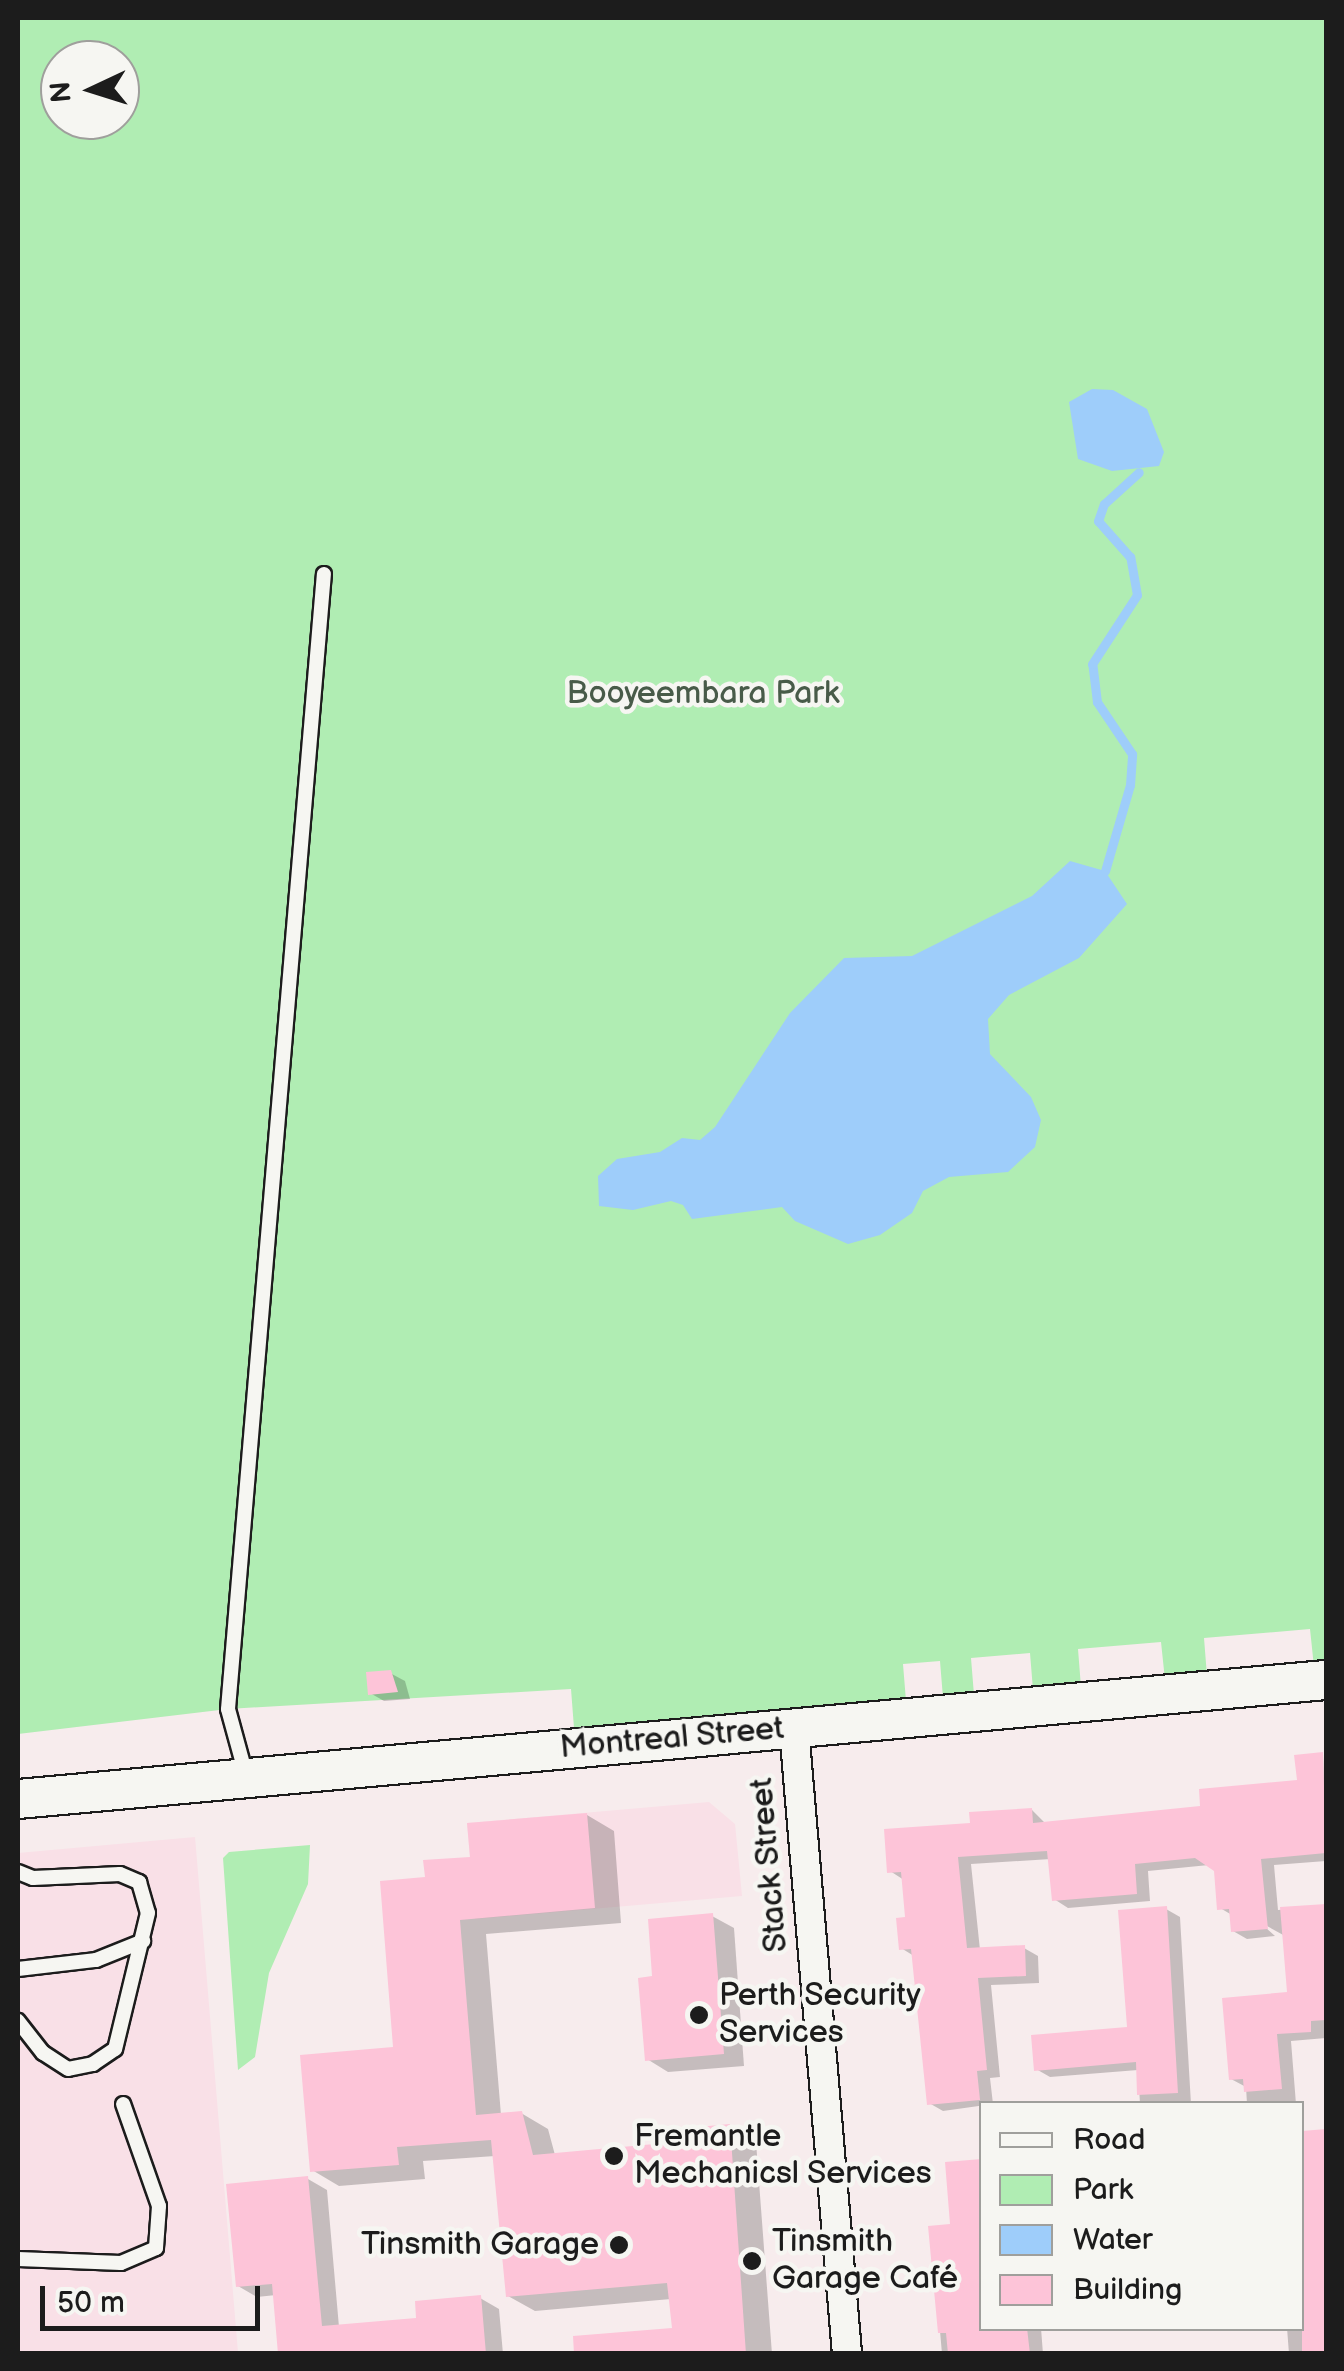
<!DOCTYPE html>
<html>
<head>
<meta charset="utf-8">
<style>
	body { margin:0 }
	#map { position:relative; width:1344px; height:2371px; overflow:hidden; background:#f7eced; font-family:"Balsamiq Sans",sans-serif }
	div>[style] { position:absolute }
	.built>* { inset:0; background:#f9e0e7 }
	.green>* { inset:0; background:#b0edb3 }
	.water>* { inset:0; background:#9ecdfa }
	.shadow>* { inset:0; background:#0003 }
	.stream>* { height:9px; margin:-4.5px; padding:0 4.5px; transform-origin:4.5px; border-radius:4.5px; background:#9ecdfa }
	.building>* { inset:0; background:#fdc4d8 }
	.roads { filter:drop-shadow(2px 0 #1c1c1c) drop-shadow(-2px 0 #1c1c1c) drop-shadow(0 2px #1c1c1c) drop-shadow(0 -2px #1c1c1c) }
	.lane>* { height:14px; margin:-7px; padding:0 7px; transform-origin:7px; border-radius:7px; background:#f6f6f2 }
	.street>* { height:28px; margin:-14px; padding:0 14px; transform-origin:14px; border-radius:14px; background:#f6f6f2 }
	.secondary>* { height:38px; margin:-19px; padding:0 19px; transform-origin:19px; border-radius:19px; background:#f6f6f2 }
	.dots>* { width:28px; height:28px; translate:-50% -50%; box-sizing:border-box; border:5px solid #f6f6f2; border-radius:50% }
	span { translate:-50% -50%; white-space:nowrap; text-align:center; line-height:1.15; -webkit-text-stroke:9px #f6f6f2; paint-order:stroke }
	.park-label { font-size:32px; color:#485b49 }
	.street-label { font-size:32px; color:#1c1c1c }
	.poi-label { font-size:32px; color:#1c1c1c }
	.left { translate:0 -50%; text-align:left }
	.right { translate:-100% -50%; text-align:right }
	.frame { position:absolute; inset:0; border:20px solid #1c1c1c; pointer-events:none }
	.legend { position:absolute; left:979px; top:2101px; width:325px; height:230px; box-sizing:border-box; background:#f6f6f2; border:2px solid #9f9f9c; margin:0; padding:12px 18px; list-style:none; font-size:30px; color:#1c1c1c }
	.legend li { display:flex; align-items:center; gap:20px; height:50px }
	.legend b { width:50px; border:2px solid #9f9f9c }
	.north { position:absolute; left:40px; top:40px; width:100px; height:100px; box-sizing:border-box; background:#f6f6f2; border:2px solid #9f9f9c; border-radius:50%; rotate:266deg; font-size:28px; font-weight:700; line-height:40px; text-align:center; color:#1c1c1c }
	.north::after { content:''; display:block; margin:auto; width:35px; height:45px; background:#1c1c1c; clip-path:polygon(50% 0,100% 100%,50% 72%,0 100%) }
	.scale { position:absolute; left:40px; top:2286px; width:220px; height:45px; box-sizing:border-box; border:5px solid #1c1c1c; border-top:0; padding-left:12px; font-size:30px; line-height:35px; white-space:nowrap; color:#1c1c1c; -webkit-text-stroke:8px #f6f6f2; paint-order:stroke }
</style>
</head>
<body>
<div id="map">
	<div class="built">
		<i style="clip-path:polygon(709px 1802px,735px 1824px,742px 1896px,475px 1919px,467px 1823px)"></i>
		<i style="clip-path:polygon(195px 1837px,238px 2353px,18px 2354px,18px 1853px)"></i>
	</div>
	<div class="green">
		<i style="clip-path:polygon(evenodd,18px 18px,1326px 18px,1326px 1666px,1314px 1667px,1310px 1629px,1204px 1638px,1207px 1676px,1165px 1680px,1161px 1642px,1078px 1649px,1081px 1687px,1033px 1690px,1030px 1653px,971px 1658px,974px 1695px,943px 1698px,940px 1661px,903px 1664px,906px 1701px,574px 1728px,571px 1689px,228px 1709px,18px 1734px,18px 18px,60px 60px,120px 60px,120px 120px,60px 120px,60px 60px)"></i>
		<i style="clip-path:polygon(310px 1845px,308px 1884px,269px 1973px,255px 2057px,238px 2070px,223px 1858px,229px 1852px)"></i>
	</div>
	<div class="water">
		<i style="clip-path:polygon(1092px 389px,1113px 390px,1147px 409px,1164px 452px,1159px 466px,1112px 471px,1078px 459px,1069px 402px)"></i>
		<i style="clip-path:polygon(1070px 861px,1105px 871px,1127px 904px,1079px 958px,1009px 995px,988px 1019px,990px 1054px,1031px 1097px,1041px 1120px,1035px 1147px,1008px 1172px,949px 1177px,923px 1191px,912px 1213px,880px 1235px,848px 1244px,795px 1221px,782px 1207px,692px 1219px,683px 1205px,671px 1201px,633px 1210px,599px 1206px,598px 1176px,617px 1159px,660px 1152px,682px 1138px,700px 1140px,715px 1127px,790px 1013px,844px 958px,912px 956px,1032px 896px)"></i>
	</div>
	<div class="shadow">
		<i style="clip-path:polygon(390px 1673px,405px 1681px,410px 1699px,384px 1701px,370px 1693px)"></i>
		<i style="clip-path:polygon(1323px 1755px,1326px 1861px,1274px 1865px,1278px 1910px,1326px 1906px,1326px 2038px,1291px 2041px,1296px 2104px,1247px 2104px,1246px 2087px,1231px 2079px,1290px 1994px,1285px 1936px,1258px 1921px,1275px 1936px,1247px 1939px,1233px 1931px,1232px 1915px,1220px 1908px,1217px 1870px,1209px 1865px,1148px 1871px,1150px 1901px,1068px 1908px,1054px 1899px,1051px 1859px,971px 1864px,980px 1950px,1024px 1948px,1038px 1956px,1039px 1983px,991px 1985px,1000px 2077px,990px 2078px,993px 2104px,943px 2111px,929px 2103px,914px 1956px,901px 1948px,908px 1919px,904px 1880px,890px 1871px,972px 1825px,1032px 1810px,1046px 1824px,1203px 1808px,1299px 1782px)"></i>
		<i style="clip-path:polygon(587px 1815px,614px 1831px,621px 1923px,486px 1934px,501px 2115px,521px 2113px,548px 2129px,555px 2155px,702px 2142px,729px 2127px,756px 2142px,772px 2354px,607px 2354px,674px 2330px,671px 2299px,535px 2311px,508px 2296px,495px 2156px,423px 2161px,425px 2179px,339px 2186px,312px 2170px,396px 2049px,427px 1879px)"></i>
		<i style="clip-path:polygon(1166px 1909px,1180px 1917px,1191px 2104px,1140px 2104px,1138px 2070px,1050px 2077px,1036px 2069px,1130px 2029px)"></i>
		<i style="clip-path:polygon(712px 1916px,734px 1928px,744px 2066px,668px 2072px,647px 2059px,655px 1979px)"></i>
		<i style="clip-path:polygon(1326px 2132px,1326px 2354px,1289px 2354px,1287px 2328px,1302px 2328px,1302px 2133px)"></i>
		<i style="clip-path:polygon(308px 2179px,327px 2190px,339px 2327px,419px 2321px,480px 2298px,499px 2309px,503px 2354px,281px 2354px,276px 2295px,257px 2297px,238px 2286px)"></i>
		<i style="clip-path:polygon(953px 2226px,982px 2328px,1041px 2328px,1043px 2354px,942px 2354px,931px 2228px)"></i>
	</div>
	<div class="stream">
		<i style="left:1105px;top:871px;width:90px;rotate:-73.8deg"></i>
		<i style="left:1130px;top:785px;width:31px;rotate:-86deg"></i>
		<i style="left:1132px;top:754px;width:63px;rotate:-123.9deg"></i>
		<i style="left:1097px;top:702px;width:38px;rotate:-97deg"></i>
		<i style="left:1092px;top:664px;width:82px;rotate:-56.9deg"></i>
		<i style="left:1137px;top:595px;width:39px;rotate:-100deg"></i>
		<i style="left:1130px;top:557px;width:48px;rotate:-131.6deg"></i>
		<i style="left:1098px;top:521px;width:18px;rotate:-71deg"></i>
		<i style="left:1104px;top:504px;width:47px;rotate:-42.4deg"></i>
	</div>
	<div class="building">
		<i style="clip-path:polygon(391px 1670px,398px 1692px,368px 1695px,366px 1672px)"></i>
		<i style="clip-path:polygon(1323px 1752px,1326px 1853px,1261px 1859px,1268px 1929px,1231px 1932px,1229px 1909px,1217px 1910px,1214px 1871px,1195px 1858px,1135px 1864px,1137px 1894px,1052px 1901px,1047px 1851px,958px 1857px,967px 1948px,1025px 1945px,1026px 1976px,978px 1978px,987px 2070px,977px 2071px,980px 2100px,927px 2105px,911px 1949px,899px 1950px,896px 1918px,905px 1917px,901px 1872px,887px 1873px,884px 1829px,970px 1823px,969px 1812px,1032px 1808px,1033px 1823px,1200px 1806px,1199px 1789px,1297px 1780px,1294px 1755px)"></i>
		<i style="clip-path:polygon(587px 1813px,595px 1908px,460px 1920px,476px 2115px,522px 2111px,533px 2155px,699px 2140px,698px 2127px,730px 2124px,746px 2354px,574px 2354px,573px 2336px,672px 2328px,667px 2283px,506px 2297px,491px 2140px,397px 2147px,399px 2165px,310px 2172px,300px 2055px,393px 2047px,380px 1881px,425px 1877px,423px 1860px,470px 1857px,467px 1823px)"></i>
		<i style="clip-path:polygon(1326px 1904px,1326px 2020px,1311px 2021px,1311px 2032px,1277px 2034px,1282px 2089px,1244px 2092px,1243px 2079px,1229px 2080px,1222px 1998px,1287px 1992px,1280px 1907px)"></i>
		<i style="clip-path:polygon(1167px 1906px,1178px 2093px,1137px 2095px,1136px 2062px,1034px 2071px,1031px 2035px,1127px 2027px,1118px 1910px)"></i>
		<i style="clip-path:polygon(713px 1913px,724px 2054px,645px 2061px,638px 1978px,652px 1976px,648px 1919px)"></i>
		<i style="clip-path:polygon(1326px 2129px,1326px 2354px,1302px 2354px,1302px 2131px)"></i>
		<i style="clip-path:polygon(982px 2159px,982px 2328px,1027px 2328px,1030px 2354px,948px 2354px,946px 2333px,938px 2333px,928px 2226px,950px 2224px,945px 2162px)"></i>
		<i style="clip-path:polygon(308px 2176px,322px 2326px,416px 2318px,415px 2301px,481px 2295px,486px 2354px,278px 2354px,272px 2284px,236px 2287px,226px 2184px)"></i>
	</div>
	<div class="roads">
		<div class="lane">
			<i style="left:246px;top:1775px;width:68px;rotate:-105.3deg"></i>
			<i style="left:228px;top:1709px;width:1139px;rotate:-85.17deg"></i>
			<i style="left:18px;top:1872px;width:16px;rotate:22deg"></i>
			<i style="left:33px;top:1878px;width:87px;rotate:-2.6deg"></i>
			<i style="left:120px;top:1874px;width:21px;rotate:23deg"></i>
			<i style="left:139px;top:1882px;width:32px;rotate:74deg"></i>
			<i style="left:148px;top:1913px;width:140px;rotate:103.6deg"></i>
			<i style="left:115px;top:2049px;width:27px;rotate:146deg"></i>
			<i style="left:93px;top:2064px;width:25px;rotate:169deg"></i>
			<i style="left:68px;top:2069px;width:30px;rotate:-147deg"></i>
			<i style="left:43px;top:2053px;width:41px;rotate:-128deg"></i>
			<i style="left:18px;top:1969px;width:79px;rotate:-6.6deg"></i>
			<i style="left:96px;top:1960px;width:51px;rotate:-22deg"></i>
			<i style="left:18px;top:2259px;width:103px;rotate:2.2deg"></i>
			<i style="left:121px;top:2263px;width:38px;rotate:-23deg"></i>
			<i style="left:156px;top:2248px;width:42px;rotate:-85.9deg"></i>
			<i style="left:159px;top:2206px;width:108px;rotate:-109.4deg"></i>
		</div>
		<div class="street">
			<i style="left:794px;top:1729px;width:627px;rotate:85.15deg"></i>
		</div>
		<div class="secondary">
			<i style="left:18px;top:1799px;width:1313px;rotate:-5.2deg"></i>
		</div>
	</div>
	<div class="dots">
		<i style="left:699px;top:2015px;background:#1c1c1c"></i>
		<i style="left:614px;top:2156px;background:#1c1c1c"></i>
		<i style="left:619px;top:2245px;background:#1c1c1c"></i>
		<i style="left:752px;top:2261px;background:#1c1c1c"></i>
	</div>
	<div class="park-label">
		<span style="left:703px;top:694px">Booyeembara Park</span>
	</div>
	<div class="street-label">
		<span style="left:672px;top:1739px;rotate:-5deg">Montreal Street</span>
		<span style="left:770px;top:1865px;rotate:-95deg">Stack Street</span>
	</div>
	<div class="poi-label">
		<span class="left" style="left:719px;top:2015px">Perth Security<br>Services</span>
		<span class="left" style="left:634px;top:2156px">Fremantle<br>Mechanicsl Services</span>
		<span class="left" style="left:772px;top:2261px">Tinsmith<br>Garage Café</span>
		<span class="right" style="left:599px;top:2245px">Tinsmith Garage</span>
	</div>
	<div class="frame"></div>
	<ul class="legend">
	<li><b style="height:12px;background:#f6f6f2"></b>Road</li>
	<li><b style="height:28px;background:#b0edb3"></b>Park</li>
	<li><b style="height:28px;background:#9ecdfa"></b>Water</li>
	<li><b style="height:28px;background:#fdc4d8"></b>Building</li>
	</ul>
	<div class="north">N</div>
	<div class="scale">50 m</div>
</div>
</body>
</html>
